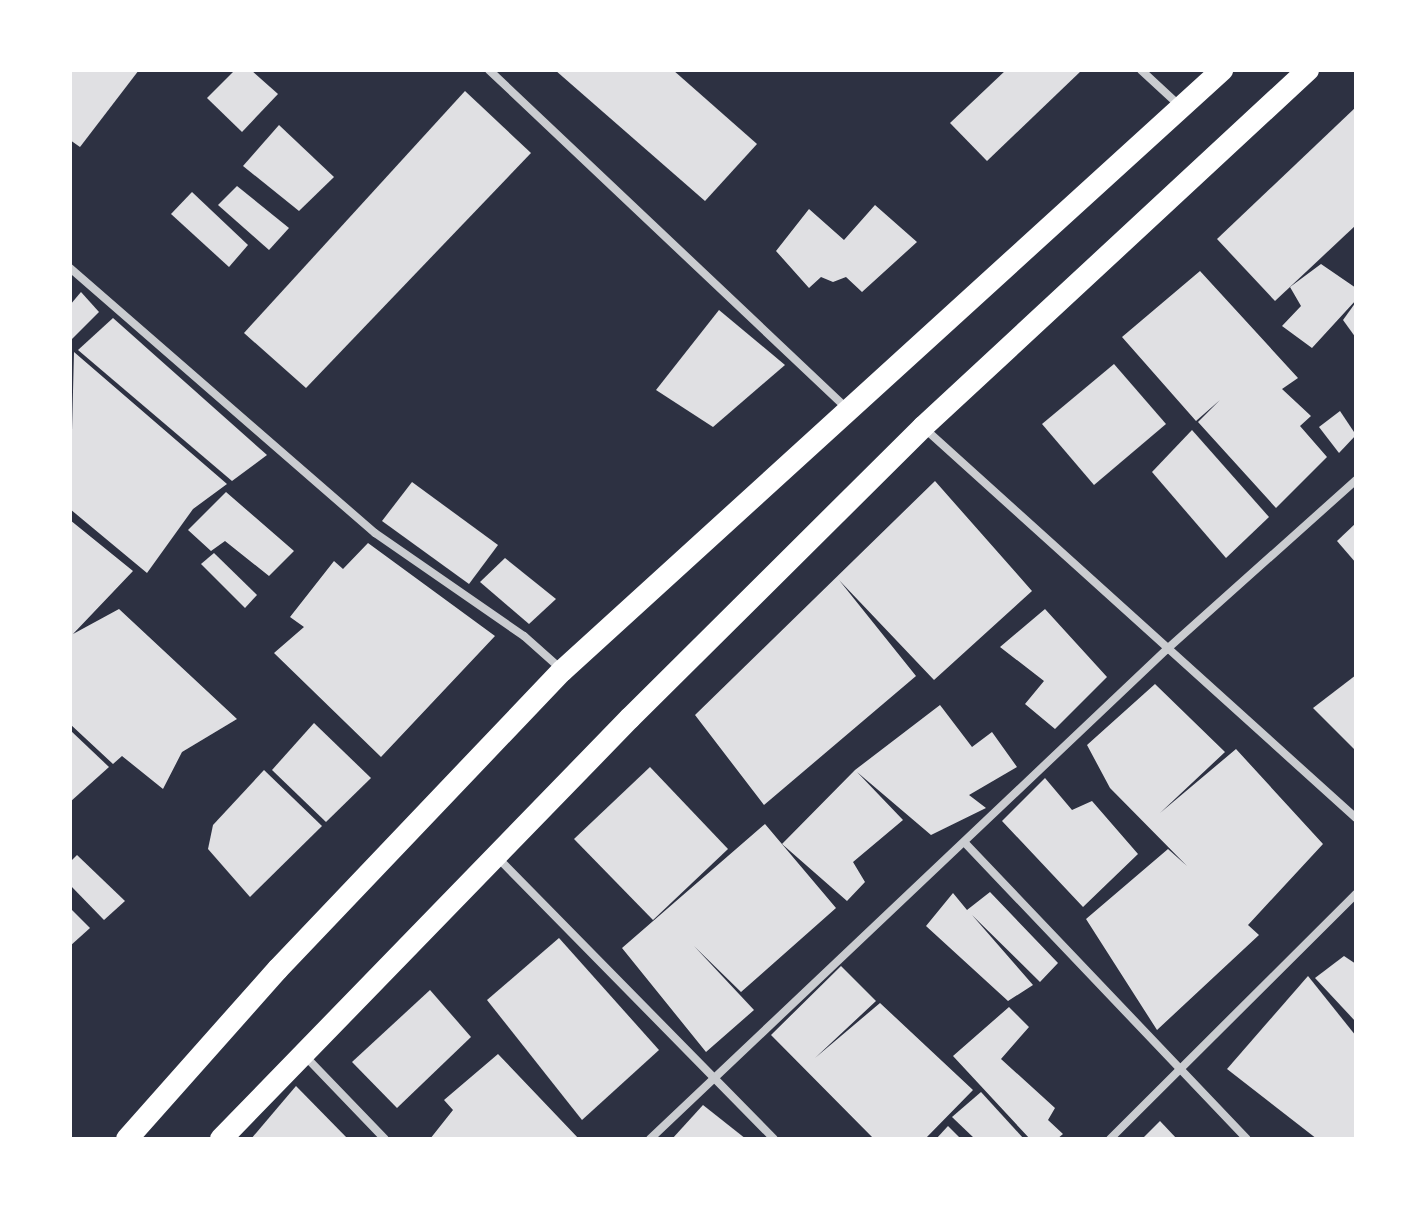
<!DOCTYPE html>
<html>
<head>
<meta charset="utf-8">
<style>
	body { margin:0 }
	#map { position:relative; width:1426px; height:1209px; overflow:hidden; background:#2d3142; font-family:Roboto,sans-serif }
	div>[style] { position:absolute }
	.building>* { inset:0; background:#e0e0e3 }
	.minor>* { height:8px; margin:-4px; padding:0 4px; transform-origin:4px; border-radius:4px; background:#caccd0 }
	.trunk>* { height:22px; margin:-11px; padding:0 11px; transform-origin:11px; border-radius:11px; background:#fff }
	span { translate:-50% -50%; white-space:nowrap; text-align:center; line-height:1.15; -webkit-text-stroke:6px #fff; paint-order:stroke }
	.frame { position:absolute; inset:0; border:72px solid #fff; pointer-events:none }
</style>
</head>
<body>
<div id="map">
	<div class="building">
		<i style="clip-path:polygon(70px 70px,139px 70px,80px 147px,70px 140px)"></i>
		<i style="clip-path:polygon(235px 70px,251px 70px,278px 94px,242px 132px,207px 98px)"></i>
		<i style="clip-path:polygon(555px 70px,673px 70px,757px 144px,705px 201px)"></i>
		<i style="clip-path:polygon(1006px 70px,1082px 70px,987px 161px,950px 123px)"></i>
		<i style="clip-path:polygon(465px 91px,531px 153px,306px 388px,244px 333px)"></i>
		<i style="clip-path:polygon(1356px 107px,1356px 225px,1275px 301px,1217px 239px)"></i>
		<i style="clip-path:polygon(279px 125px,334px 177px,299px 211px,243px 166px)"></i>
		<i style="clip-path:polygon(237px 186px,289px 228px,269px 250px,218px 205px)"></i>
		<i style="clip-path:polygon(192px 192px,248px 245px,229px 267px,171px 214px)"></i>
		<i style="clip-path:polygon(875px 205px,917px 242px,862px 292px,846px 277px,833px 282px,821px 277px,809px 288px,776px 251px,809px 209px,844px 240px)"></i>
		<i style="clip-path:polygon(1321px 264px,1356px 288px,1356px 300px,1312px 348px,1282px 326px,1301px 306px,1290px 287px)"></i>
		<i style="clip-path:polygon(1200px 271px,1298px 378px,1282px 389px,1311px 416px,1300px 426px,1327px 457px,1276px 508px,1198px 422px,1220px 400px,1196px 421px,1122px 337px)"></i>
		<i style="clip-path:polygon(81px 292px,99px 312px,70px 341px,70px 305px)"></i>
		<i style="clip-path:polygon(1356px 302px,1356px 338px,1343px 320px)"></i>
		<i style="clip-path:polygon(719px 310px,785px 365px,713px 427px,656px 390px)"></i>
		<i style="clip-path:polygon(113px 318px,267px 455px,232px 481px,78px 350px)"></i>
		<i style="clip-path:polygon(74px 352px,227px 484px,193px 509px,147px 573px,70px 509px)"></i>
		<i style="clip-path:polygon(1114px 364px,1166px 424px,1094px 485px,1042px 424px)"></i>
		<i style="clip-path:polygon(1340px 411px,1356px 435px,1339px 453px,1319px 427px)"></i>
		<i style="clip-path:polygon(1192px 430px,1269px 517px,1226px 558px,1152px 472px)"></i>
		<i style="clip-path:polygon(935px 481px,1032px 591px,934px 680px,839px 580px,916px 676px,764px 805px,695px 715px)"></i>
		<i style="clip-path:polygon(412px 482px,498px 545px,469px 584px,382px 521px)"></i>
		<i style="clip-path:polygon(226px 492px,294px 551px,269px 576px,225px 541px,211px 551px,188px 530px)"></i>
		<i style="clip-path:polygon(70px 520px,133px 571px,73px 634px,119px 609px,237px 719px,182px 752px,163px 789px,122px 756px,113px 764px,70px 724px)"></i>
		<i style="clip-path:polygon(1356px 523px,1356px 563px,1337px 541px)"></i>
		<i style="clip-path:polygon(368px 543px,495px 636px,381px 757px,274px 653px,304px 627px,290px 617px,334px 561px,343px 569px)"></i>
		<i style="clip-path:polygon(214px 553px,257px 595px,245px 608px,201px 564px)"></i>
		<i style="clip-path:polygon(505px 558px,556px 599px,529px 624px,480px 582px)"></i>
		<i style="clip-path:polygon(1045px 609px,1107px 677px,1055px 729px,1025px 704px,1044px 681px,1000px 647px)"></i>
		<i style="clip-path:polygon(1356px 675px,1356px 751px,1313px 708px)"></i>
		<i style="clip-path:polygon(1155px 684px,1225px 752px,1160px 813px,1236px 749px,1323px 844px,1248px 925px,1259px 935px,1157px 1030px,1086px 919px,1168px 849px,1187px 866px,1110px 788px,1087px 745px)"></i>
		<i style="clip-path:polygon(940px 705px,972px 747px,992px 732px,1017px 767px,969px 795px,986px 808px,931px 835px,857px 772px,903px 820px,853px 862px,865px 882px,847px 901px,782px 844px,855px 770px)"></i>
		<i style="clip-path:polygon(314px 723px,371px 778px,326px 822px,272px 770px)"></i>
		<i style="clip-path:polygon(70px 730px,109px 767px,70px 802px)"></i>
		<i style="clip-path:polygon(650px 767px,728px 849px,653px 920px,574px 839px)"></i>
		<i style="clip-path:polygon(264px 770px,322px 826px,250px 897px,208px 849px,213px 825px)"></i>
		<i style="clip-path:polygon(1045px 778px,1072px 810px,1092px 801px,1138px 854px,1083px 907px,1002px 821px)"></i>
		<i style="clip-path:polygon(765px 824px,836px 908px,741px 992px,694px 946px,754px 1010px,706px 1052px,622px 948px)"></i>
		<i style="clip-path:polygon(77px 855px,125px 901px,104px 920px,70px 885px,70px 862px)"></i>
		<i style="clip-path:polygon(990px 892px,1058px 963px,1040px 982px,972px 915px,1033px 985px,1008px 1001px,926px 926px,953px 893px,967px 910px)"></i>
		<i style="clip-path:polygon(70px 908px,90px 928px,70px 946px)"></i>
		<i style="clip-path:polygon(559px 938px,659px 1050px,582px 1120px,487px 1000px)"></i>
		<i style="clip-path:polygon(1344px 956px,1356px 964px,1356px 1022px,1315px 978px)"></i>
		<i style="clip-path:polygon(841px 966px,876px 1001px,815px 1058px,880px 1003px,973px 1090px,925px 1139px,874px 1139px,771px 1035px)"></i>
		<i style="clip-path:polygon(1308px 976px,1356px 1036px,1356px 1139px,1317px 1139px,1227px 1069px)"></i>
		<i style="clip-path:polygon(430px 990px,471px 1037px,397px 1108px,352px 1062px)"></i>
		<i style="clip-path:polygon(1009px 1007px,1029px 1027px,1001px 1059px,1055px 1108px,1048px 1120px,1063px 1134px,1057px 1139px,1030px 1139px,953px 1056px)"></i>
		<i style="clip-path:polygon(498px 1054px,579px 1139px,430px 1139px,453px 1110px,444px 1100px)"></i>
		<i style="clip-path:polygon(296px 1086px,348px 1139px,251px 1139px)"></i>
		<i style="clip-path:polygon(981px 1092px,1024px 1139px,975px 1139px,952px 1117px)"></i>
		<i style="clip-path:polygon(703px 1105px,746px 1139px,672px 1139px)"></i>
		<i style="clip-path:polygon(1160px 1121px,1177px 1139px,1142px 1139px)"></i>
		<i style="clip-path:polygon(948px 1126px,961px 1139px,936px 1139px)"></i>
	</div>
	<div class="minor">
		<i style="left:489px;top:70px;width:495px;rotate:43.4deg"></i>
		<i style="left:1141px;top:70px;width:54px;rotate:42.8deg"></i>
		<i style="left:70px;top:268px;width:404px;rotate:41deg"></i>
		<i style="left:375px;top:533px;width:181px;rotate:34.7deg"></i>
		<i style="left:524px;top:636px;width:50px;rotate:41.7deg"></i>
		<i style="left:924px;top:428px;width:582px;rotate:42.08deg"></i>
		<i style="left:966px;top:844px;width:407px;rotate:46.4deg"></i>
		<i style="left:497px;top:857px;width:395px;rotate:45.5deg"></i>
		<i style="left:305px;top:1056px;width:115px;rotate:46.1deg"></i>
		<i style="left:650px;top:1139px;width:711px;rotate:-43.46deg"></i>
		<i style="left:1166px;top:650px;width:255px;rotate:-41.8deg"></i>
		<i style="left:1110px;top:1139px;width:347px;rotate:-44.9deg"></i>
	</div>
	<div class="trunk">
		<i style="left:127px;top:1139px;width:227px;rotate:-48.4deg"></i>
		<i style="left:278px;top:969px;width:412px;rotate:-46.4deg"></i>
		<i style="left:562px;top:671px;width:893px;rotate:-42.32deg"></i>
		<i style="left:221px;top:1139px;width:587px;rotate:-45.83deg"></i>
		<i style="left:630px;top:718px;width:413px;rotate:-44.8deg"></i>
		<i style="left:923px;top:427px;width:525px;rotate:-42.84deg"></i>
	</div>
	<div class="frame"></div>
</div>
</body>
</html>
